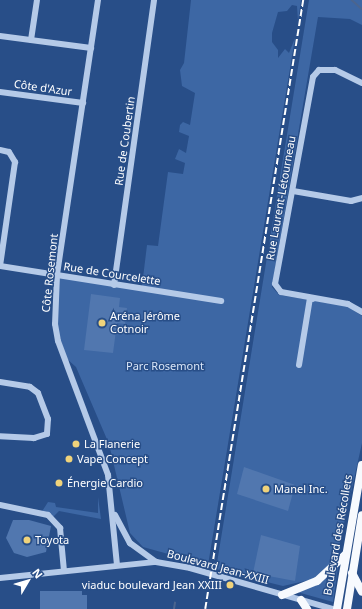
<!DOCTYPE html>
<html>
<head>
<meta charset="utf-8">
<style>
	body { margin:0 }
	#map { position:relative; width:362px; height:609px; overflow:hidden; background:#284e88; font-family:"Noto Sans",sans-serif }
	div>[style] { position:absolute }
	.green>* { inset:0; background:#3d67a4 }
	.stream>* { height:1.5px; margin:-0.75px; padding:0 0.75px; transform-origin:0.75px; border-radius:0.75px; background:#4b658f }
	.building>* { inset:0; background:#5177af }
	.minor>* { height:6px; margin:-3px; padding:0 3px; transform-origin:3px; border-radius:3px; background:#b5cae8 }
	.major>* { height:8px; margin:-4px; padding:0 4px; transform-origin:4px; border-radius:4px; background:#f7fafe }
	.rail>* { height:1.5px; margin-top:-0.75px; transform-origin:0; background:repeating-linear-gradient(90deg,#fff 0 7px,transparent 0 10px) }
	.dots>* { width:11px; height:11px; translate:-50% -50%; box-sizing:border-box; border:2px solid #284e88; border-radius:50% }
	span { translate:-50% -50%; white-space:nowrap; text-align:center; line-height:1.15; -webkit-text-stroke:3px #284e88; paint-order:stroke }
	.street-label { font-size:11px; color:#fff }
	.poi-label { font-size:11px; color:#fff }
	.left { translate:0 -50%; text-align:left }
	.right { translate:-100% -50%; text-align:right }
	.park-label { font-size:11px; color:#d8e5f7 }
	.north { position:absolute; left:8px; top:561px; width:40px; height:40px; -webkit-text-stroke:3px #284e88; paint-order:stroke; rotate:52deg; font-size:11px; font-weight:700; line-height:16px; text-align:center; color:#fff }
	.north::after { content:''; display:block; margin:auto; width:14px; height:18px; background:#fff; clip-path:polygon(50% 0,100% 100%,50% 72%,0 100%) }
</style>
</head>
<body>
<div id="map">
	<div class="green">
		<i style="clip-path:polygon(191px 0,301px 0,298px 21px,297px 6px,292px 5px,287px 11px,278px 12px,272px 33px,272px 42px,278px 50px,278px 58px,285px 49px,289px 53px,295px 38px,208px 565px,143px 547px,130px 533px,109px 444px,76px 367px,66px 358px,56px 324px,57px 273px,142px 286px,147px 245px,158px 246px,168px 172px,183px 174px,185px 163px,175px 159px,179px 149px,186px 153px,189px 136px,179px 132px,180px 125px,183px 122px,190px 125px,195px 93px,182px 86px,180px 70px,184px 63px)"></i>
		<i style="clip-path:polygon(309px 0,362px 0,362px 25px,350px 19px,318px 17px,272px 287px,279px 295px,347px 306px,362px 316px,362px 443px,338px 551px,331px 563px,314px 579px,283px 586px,216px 569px)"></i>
		<i style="clip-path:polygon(98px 497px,101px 519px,59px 511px,51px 519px,41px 513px,48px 502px,55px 503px,56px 507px,98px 513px)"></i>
		<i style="clip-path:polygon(338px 567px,333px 602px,297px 592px,327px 578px)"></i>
	</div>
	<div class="stream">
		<i style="left:352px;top:0;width:13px;rotate:42deg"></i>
		<i style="left:174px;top:609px;width:6px;rotate:-81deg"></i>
	</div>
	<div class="building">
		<i style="clip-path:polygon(91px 294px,120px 298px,119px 307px,127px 308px,125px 324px,117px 323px,113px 353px,84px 350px)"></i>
		<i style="clip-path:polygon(244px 467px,295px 485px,288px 511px,237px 494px)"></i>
		<i style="clip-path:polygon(13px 520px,29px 520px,51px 526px,46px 552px,27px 557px,14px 553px,6px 538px)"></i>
		<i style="clip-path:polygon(261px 535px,300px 546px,295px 581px,253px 573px)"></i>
		<i style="clip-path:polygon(40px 591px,82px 591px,82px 595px,87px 595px,87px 609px,40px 609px)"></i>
	</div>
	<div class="minor">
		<i style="left:98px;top:0;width:278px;rotate:98.5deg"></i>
		<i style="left:57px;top:275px;width:49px;rotate:92.3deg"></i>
		<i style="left:55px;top:324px;width:17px;rotate:80deg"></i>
		<i style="left:58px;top:341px;width:143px;rotate:69.5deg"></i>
		<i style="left:108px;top:475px;width:90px;rotate:84.3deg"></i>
		<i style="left:0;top:36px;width:92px;rotate:7.5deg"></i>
		<i style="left:31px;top:40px;width:40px;rotate:-81.5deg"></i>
		<i style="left:362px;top:83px;width:30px;rotate:-154deg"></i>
		<i style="left:335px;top:70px;width:16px;rotate:180deg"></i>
		<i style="left:319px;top:70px;width:9px;rotate:131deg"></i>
		<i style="left:313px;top:77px;width:210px;rotate:100.4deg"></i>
		<i style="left:275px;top:284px;width:10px;rotate:53deg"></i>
		<i style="left:281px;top:292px;width:68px;rotate:10.2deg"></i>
		<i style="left:348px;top:304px;width:16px;rotate:30deg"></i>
		<i style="left:0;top:92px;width:84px;rotate:7.5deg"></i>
		<i style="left:0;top:150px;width:9px;rotate:13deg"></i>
		<i style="left:9px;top:152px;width:12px;rotate:59deg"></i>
		<i style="left:15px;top:162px;width:105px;rotate:98.2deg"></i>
		<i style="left:293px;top:191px;width:59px;rotate:9.8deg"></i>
		<i style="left:351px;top:201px;width:11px;rotate:-15deg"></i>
		<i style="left:0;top:266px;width:224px;rotate:9deg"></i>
		<i style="left:114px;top:285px;width:288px;rotate:-82deg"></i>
		<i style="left:299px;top:365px;width:68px;rotate:-80.7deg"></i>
		<i style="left:310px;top:298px;width:3px;rotate:18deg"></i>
		<i style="left:0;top:382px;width:30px;rotate:9deg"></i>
		<i style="left:30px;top:387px;width:10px;rotate:37deg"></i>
		<i style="left:38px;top:393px;width:28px;rotate:69deg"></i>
		<i style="left:48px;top:419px;width:15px;rotate:94deg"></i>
		<i style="left:47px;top:434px;width:14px;rotate:163deg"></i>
		<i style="left:34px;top:438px;width:34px;rotate:-177deg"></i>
		<i style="left:0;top:505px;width:49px;rotate:11.8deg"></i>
		<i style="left:48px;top:515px;width:18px;rotate:47deg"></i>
		<i style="left:60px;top:528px;width:43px;rotate:84.7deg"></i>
		<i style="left:115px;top:515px;width:32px;rotate:62deg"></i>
		<i style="left:130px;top:543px;width:32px;rotate:36deg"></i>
		<i style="left:0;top:578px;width:157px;rotate:-5.9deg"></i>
		<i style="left:156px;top:562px;width:35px;rotate:10deg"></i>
		<i style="left:190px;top:568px;width:149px;rotate:16deg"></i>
	</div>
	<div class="major">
		<i style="left:352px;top:573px;width:21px;rotate:62deg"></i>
		<i style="left:282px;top:595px;width:38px;rotate:-22deg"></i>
		<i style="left:317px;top:581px;width:38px;rotate:-43deg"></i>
		<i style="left:301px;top:600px;width:11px;rotate:56deg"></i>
		<i style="left:337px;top:609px;width:146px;rotate:-80.2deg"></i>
		<i style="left:347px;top:609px;width:95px;rotate:-80.9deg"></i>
	</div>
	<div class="rail">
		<i style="left:205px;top:609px;width:617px;rotate:-80.86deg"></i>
	</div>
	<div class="dots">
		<i style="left:102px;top:323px;background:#f0d37b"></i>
		<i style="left:76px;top:444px;background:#f0d37b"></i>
		<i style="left:69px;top:459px;background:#f0d37b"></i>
		<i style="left:59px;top:483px;background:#f0d37b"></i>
		<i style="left:266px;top:489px;background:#f0d37b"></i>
		<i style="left:27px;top:540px;background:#f0d37b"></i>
		<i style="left:230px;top:585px;background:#f0d37b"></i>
	</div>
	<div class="street-label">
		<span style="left:43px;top:88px;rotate:8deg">Côte d'Azur</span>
		<span style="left:125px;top:141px;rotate:-82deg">Rue de Coubertin</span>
		<span style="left:281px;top:198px;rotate:-80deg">Rue Laurent-Létourneau</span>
		<span style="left:50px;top:273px;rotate:-84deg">Côte Rosemont</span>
		<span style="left:112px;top:274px;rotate:9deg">Rue de Courcelette</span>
		<span style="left:338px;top:535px;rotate:-80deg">Boulevard des Récollets</span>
		<span style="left:218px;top:567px;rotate:15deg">Boulevard Jean-XXIII</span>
	</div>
	<div class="poi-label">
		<span class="left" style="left:110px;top:323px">Aréna Jérôme<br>Cotnoir</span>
		<span class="left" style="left:84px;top:444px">La Flanerie</span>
		<span class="left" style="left:77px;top:459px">Vape Concept</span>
		<span class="left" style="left:67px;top:483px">Énergie Cardio</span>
		<span class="left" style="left:274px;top:489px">Manel Inc.</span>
		<span class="left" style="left:35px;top:540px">Toyota</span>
		<span class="right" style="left:222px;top:585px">viaduc boulevard Jean XXIII</span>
	</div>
	<div class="park-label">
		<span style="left:165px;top:366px">Parc Rosemont</span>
	</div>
	<div class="north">N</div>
</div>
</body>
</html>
